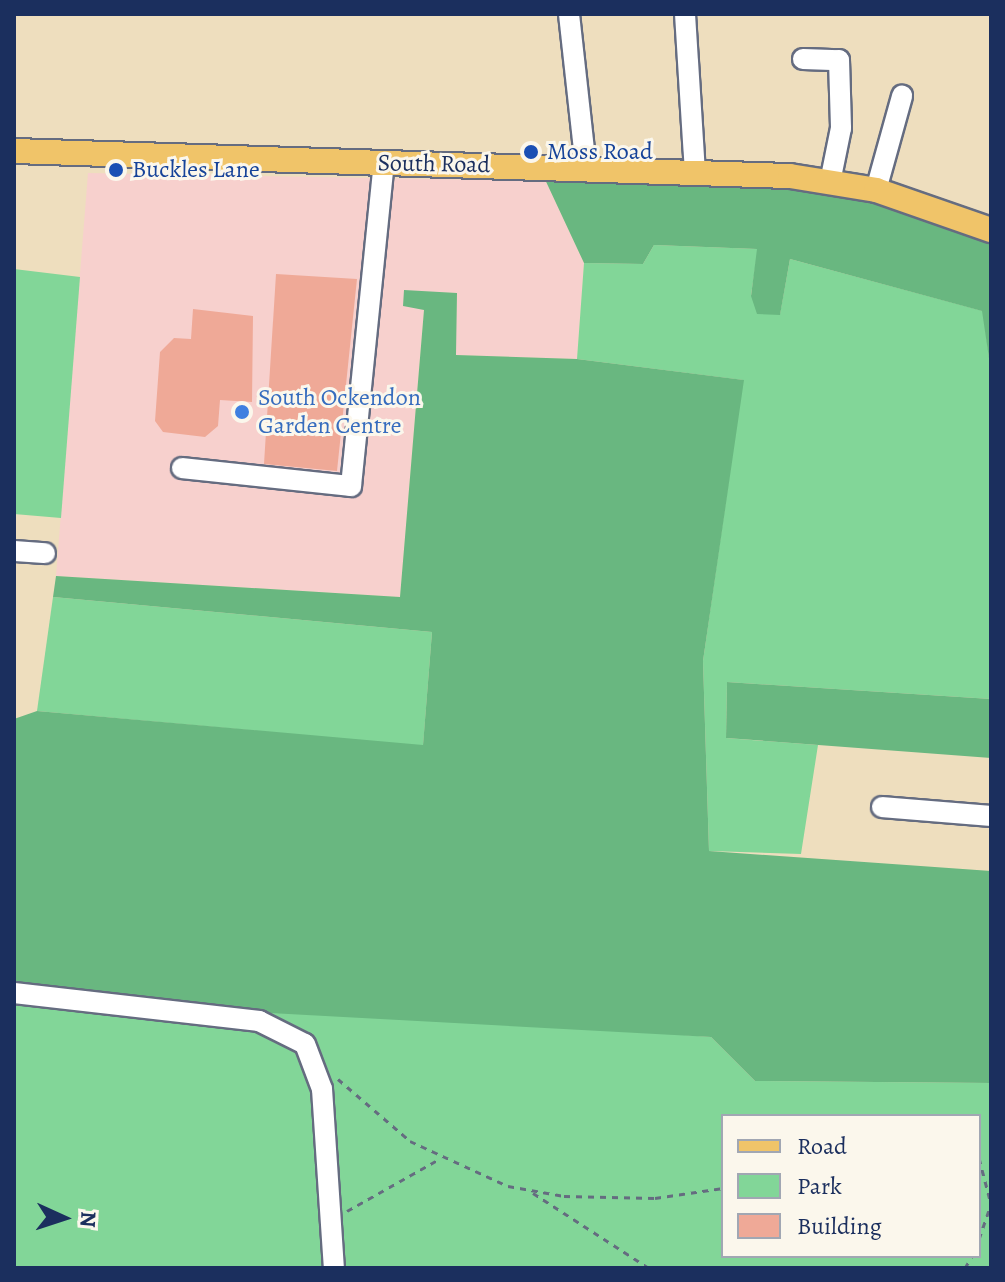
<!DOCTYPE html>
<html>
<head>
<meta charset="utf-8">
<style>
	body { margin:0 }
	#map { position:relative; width:1005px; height:1282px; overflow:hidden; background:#eedebe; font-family:Alegreya,serif }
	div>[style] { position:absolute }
	.built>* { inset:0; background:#f7d0cd }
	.green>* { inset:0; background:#82d698 }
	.forest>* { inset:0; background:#69b780 }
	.building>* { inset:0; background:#efa997 }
	.path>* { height:3px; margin-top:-1.5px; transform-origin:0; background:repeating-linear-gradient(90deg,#656c80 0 6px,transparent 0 12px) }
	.roads { filter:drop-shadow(2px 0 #656c80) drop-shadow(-2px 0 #656c80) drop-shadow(0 2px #656c80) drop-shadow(0 -2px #656c80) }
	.minor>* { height:20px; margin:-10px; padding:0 10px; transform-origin:10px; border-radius:10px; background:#fff }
	.major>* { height:24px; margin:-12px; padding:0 12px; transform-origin:12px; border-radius:12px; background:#f0c469 }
	.dots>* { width:22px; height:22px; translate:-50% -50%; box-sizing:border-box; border:4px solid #fbf7ec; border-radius:50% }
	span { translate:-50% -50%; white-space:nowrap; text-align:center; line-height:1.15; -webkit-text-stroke:6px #fbf7ec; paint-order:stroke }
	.transit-label { font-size:24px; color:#164399 }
	.left { translate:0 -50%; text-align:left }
	.street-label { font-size:24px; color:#1b2f5e }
	.shop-label { font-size:24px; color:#366cbe }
	.frame { position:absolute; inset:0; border:16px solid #1b2f5e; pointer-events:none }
	.legend { position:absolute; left:721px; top:1114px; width:260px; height:144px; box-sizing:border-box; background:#fbf7ec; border:2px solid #a1a7b3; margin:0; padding:10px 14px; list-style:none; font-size:24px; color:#1b2f5e }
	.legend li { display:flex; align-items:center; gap:16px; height:40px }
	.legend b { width:40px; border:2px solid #a1a7b3 }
	.north { position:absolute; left:24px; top:1178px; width:80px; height:80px; -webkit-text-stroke:6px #fbf7ec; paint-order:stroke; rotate:93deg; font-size:22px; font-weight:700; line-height:32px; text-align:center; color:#1b2f5e }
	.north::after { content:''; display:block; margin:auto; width:28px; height:36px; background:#1b2f5e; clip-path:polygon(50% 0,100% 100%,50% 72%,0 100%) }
</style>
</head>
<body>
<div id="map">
	<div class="built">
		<i style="clip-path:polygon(88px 173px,546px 181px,584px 263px,577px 359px,455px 355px,457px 293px,404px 291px,424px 309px,400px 597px,56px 576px)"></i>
	</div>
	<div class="green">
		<i style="clip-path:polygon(654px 245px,758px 249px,751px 295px,780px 314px,790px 259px,983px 311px,991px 372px,991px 699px,727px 682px,726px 738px,818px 745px,801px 854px,709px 851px,703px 661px,743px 380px,577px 359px,584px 263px,643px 264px)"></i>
		<i style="clip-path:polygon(14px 269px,80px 277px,61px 518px,14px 514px)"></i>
		<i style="clip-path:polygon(53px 597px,432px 632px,423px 746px,37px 711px)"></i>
		<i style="clip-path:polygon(evenodd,14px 985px,711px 1037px,755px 1081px,991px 1083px,991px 1268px,14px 1268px,14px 985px,723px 1116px,979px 1116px,979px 1256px,723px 1256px,723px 1116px)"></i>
	</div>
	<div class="forest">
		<i style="clip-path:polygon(542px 173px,731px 178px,862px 195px,991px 238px,991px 372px,982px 311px,790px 259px,780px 315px,757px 314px,751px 296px,757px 249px,654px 245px,643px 264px,584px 263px)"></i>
		<i style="clip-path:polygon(404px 290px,457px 293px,456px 355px,577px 359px,744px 380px,703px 661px,709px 851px,991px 871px,991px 1083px,755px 1081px,711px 1037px,270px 1013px,14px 984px,14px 719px,37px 711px,423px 745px,432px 632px,53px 597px,56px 576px,400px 597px,424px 310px,403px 306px)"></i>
		<i style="clip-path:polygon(727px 682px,991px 699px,991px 758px,726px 738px)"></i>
	</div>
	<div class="building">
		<i style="clip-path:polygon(276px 274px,357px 279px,337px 471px,264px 464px)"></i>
		<i style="clip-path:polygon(193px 309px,253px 316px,252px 402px,220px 400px,218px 426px,205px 437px,163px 432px,155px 421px,160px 352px,174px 338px,191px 339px)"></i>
	</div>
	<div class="path">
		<i style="left:338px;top:1079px;width:95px;rotate:40.7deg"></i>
		<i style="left:410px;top:1141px;width:108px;rotate:24.7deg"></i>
		<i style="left:508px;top:1186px;width:57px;rotate:10.1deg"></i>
		<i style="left:564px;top:1196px;width:91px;rotate:1.3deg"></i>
		<i style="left:655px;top:1198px;width:69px;rotate:-8.4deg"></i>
		<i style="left:979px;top:1158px;width:48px;rotate:75.4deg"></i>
		<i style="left:533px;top:1193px;width:138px;rotate:32.9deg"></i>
		<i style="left:347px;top:1211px;width:108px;rotate:-29.4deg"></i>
		<i style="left:979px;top:1239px;width:36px;rotate:-71deg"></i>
		<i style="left:965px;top:1268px;width:14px;rotate:-60deg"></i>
	</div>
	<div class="roads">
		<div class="minor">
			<i style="left:569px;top:14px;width:155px;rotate:83.7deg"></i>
			<i style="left:685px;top:14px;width:158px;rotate:86.4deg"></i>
			<i style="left:803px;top:59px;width:36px;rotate:2deg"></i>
			<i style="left:839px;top:60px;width:68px;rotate:88.3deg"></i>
			<i style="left:841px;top:128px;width:55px;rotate:101.5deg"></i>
			<i style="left:876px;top:190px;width:98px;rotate:-74.5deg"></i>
			<i style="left:182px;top:468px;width:170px;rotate:6.1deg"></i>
			<i style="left:351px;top:486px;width:325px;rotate:-84.2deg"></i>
			<i style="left:14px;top:551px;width:31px;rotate:4deg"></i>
			<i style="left:882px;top:807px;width:109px;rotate:4.7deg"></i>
			<i style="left:14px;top:993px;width:247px;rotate:6.5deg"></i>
			<i style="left:259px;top:1021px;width:51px;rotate:26.6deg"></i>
			<i style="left:305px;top:1044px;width:48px;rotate:69.3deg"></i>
			<i style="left:322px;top:1089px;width:179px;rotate:86.2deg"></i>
		</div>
		<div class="major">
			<i style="left:14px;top:151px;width:776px;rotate:1.85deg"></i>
			<i style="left:790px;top:176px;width:87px;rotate:9.2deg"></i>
			<i style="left:876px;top:190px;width:122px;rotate:19.2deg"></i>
		</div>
	</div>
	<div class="dots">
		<i style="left:531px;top:152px;background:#1a4fb4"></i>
		<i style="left:116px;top:170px;background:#1a4fb4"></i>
		<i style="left:242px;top:412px;background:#3f7fe0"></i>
	</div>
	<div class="transit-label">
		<span class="left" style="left:547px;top:152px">Moss Road</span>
		<span class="left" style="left:132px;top:170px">Buckles Lane</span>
	</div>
	<div class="street-label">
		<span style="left:434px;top:164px;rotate:1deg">South Road</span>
	</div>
	<div class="shop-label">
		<span class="left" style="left:258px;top:412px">South Ockendon<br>Garden Centre</span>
	</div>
	<div class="frame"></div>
	<ul class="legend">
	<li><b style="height:10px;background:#f0c469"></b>Road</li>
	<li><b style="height:22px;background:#82d698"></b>Park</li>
	<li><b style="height:22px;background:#efa997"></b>Building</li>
	</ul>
	<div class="north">N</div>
</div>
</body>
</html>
